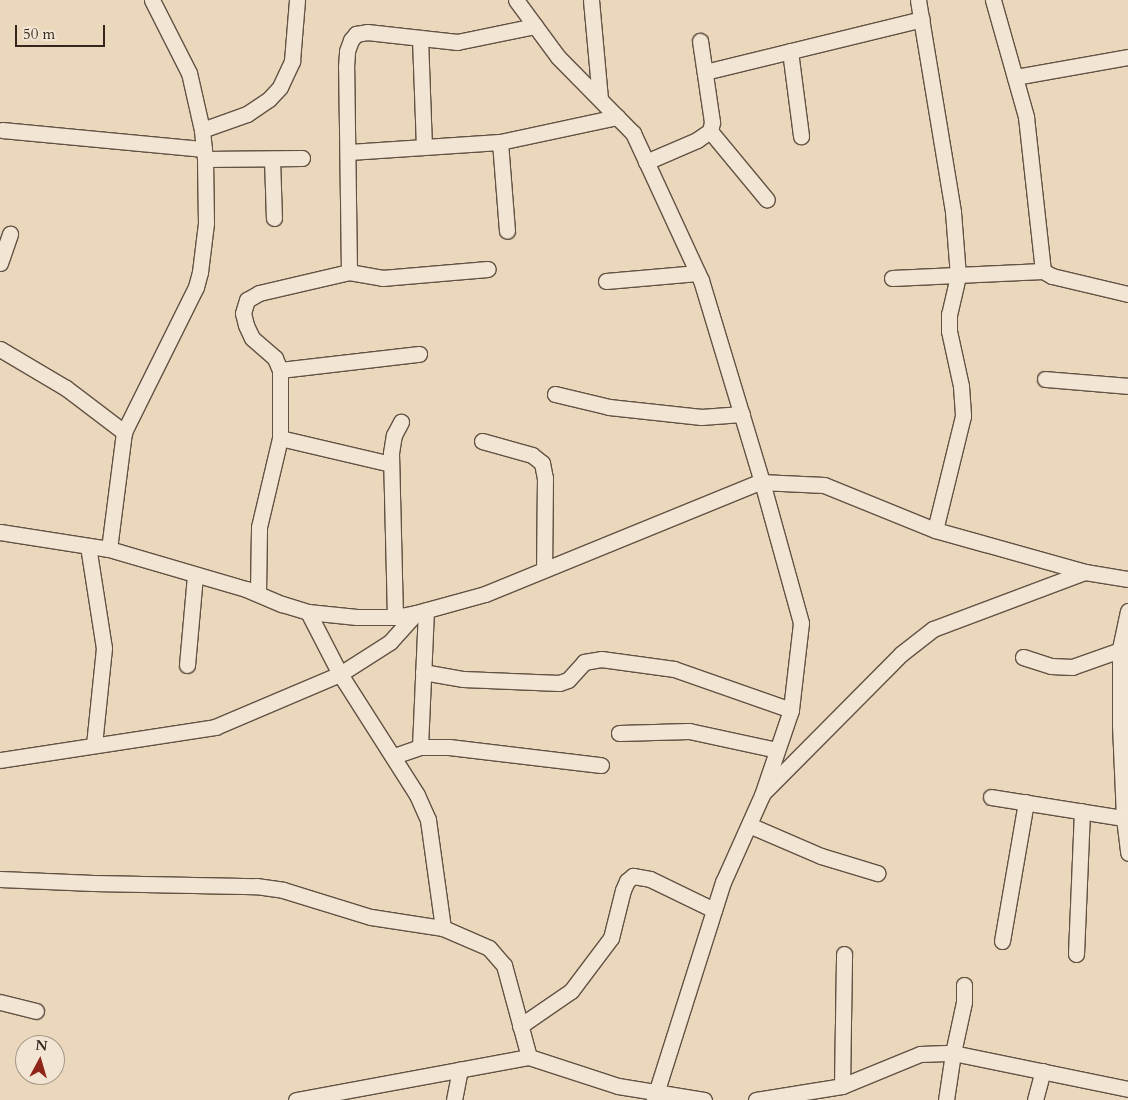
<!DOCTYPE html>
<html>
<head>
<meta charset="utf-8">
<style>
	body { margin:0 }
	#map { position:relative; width:1128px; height:1100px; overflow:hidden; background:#ebd7bb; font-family:Cardo,serif }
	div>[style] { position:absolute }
	.roads { filter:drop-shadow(1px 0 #625244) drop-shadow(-1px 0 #625244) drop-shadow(0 1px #625244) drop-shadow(0 -1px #625244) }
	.minor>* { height:15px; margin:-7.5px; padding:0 7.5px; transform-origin:7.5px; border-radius:7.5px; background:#f2e5d3 }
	span { translate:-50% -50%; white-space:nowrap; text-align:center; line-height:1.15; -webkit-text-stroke:4px #f2e5d3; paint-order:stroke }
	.north { position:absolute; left:15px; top:1035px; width:50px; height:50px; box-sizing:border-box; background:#f2e5d3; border:1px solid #a6998a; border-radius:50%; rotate:6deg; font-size:14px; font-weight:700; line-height:20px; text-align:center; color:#35261d }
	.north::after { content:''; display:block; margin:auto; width:18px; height:22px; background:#8f2418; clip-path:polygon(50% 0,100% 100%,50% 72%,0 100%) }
	.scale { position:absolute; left:15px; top:25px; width:90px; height:22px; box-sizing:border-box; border:2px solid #35261d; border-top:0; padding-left:6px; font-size:15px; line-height:18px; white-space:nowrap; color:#35261d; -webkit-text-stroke:4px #f2e5d3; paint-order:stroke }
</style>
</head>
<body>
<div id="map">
	<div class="roads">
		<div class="minor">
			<i style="left:516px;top:0;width:71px;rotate:53.6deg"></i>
			<i style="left:558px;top:57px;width:107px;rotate:45.4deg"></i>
			<i style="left:633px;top:133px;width:162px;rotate:65.2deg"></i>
			<i style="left:701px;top:280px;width:211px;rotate:73.2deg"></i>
			<i style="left:762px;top:482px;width:146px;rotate:74.5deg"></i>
			<i style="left:801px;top:623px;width:88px;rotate:96.6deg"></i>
			<i style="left:791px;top:710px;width:90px;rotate:108.8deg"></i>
			<i style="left:762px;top:795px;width:95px;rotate:114.1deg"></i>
			<i style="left:723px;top:882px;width:229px;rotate:107.6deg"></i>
			<i style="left:591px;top:0;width:99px;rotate:84.8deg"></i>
			<i style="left:918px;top:0;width:215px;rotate:80.6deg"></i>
			<i style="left:953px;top:212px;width:64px;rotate:85.5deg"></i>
			<i style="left:958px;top:276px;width:39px;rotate:103deg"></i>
			<i style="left:949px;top:314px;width:17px;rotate:90deg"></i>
			<i style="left:949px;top:331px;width:56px;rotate:77.7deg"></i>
			<i style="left:961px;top:386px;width:30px;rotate:86deg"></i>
			<i style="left:963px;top:416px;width:117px;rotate:103.8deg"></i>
			<i style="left:993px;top:0;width:122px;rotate:74.2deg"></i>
			<i style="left:1026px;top:117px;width:155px;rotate:83.7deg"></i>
			<i style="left:420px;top:38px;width:109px;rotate:87.9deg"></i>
			<i style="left:790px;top:51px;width:86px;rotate:82.6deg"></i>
			<i style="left:705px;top:72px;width:223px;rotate:-13.7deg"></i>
			<i style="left:1015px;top:77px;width:115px;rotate:-10deg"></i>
			<i style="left:2px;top:130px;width:203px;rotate:5.4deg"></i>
			<i style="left:202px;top:130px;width:48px;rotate:-19.6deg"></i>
			<i style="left:247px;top:114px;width:27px;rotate:-34deg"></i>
			<i style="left:269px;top:99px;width:16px;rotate:-47deg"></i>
			<i style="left:280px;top:87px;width:29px;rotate:-65deg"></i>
			<i style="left:292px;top:61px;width:61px;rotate:-85.3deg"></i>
			<i style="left:710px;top:131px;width:89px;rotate:50.4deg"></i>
			<i style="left:500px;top:142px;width:89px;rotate:85.5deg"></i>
			<i style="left:349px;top:152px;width:151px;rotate:-3.8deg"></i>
			<i style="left:500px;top:142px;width:120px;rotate:-12.1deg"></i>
			<i style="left:205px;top:159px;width:97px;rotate:-0.6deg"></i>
			<i style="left:272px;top:159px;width:59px;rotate:88.1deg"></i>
			<i style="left:646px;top:162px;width:56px;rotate:-23.3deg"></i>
			<i style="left:697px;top:140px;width:16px;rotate:-35deg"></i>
			<i style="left:710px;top:131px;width:9px;rotate:-77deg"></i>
			<i style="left:712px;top:122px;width:82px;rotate:-98.4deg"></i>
			<i style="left:0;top:263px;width:31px;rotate:-71deg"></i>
			<i style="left:349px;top:272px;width:205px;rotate:-90.8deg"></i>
			<i style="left:346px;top:67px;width:16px;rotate:-86deg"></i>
			<i style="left:347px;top:51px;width:12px;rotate:-70deg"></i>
			<i style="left:351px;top:40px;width:8px;rotate:-50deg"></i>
			<i style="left:356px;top:34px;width:11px;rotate:-10deg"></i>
			<i style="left:367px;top:32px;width:91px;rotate:6.3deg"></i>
			<i style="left:457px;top:42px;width:80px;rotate:-11.6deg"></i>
			<i style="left:892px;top:278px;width:151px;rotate:-2.7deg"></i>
			<i style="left:1043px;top:271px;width:10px;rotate:29deg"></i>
			<i style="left:1052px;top:276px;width:78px;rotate:13.3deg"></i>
			<i style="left:606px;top:281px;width:92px;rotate:-5deg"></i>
			<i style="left:0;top:349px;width:77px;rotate:30.6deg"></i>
			<i style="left:66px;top:388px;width:73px;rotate:37.2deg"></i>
			<i style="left:280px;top:370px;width:140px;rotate:-6.6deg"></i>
			<i style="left:1045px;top:379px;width:83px;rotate:4.8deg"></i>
			<i style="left:555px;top:394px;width:56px;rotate:13.5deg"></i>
			<i style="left:609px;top:407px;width:93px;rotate:6.2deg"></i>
			<i style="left:701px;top:417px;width:41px;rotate:-4.2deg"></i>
			<i style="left:280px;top:438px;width:114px;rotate:13.2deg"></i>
			<i style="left:482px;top:441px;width:52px;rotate:15.6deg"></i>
			<i style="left:532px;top:455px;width:13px;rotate:39deg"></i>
			<i style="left:542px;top:463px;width:15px;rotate:79deg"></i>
			<i style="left:545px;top:478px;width:91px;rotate:90.6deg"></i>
			<i style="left:0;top:532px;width:110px;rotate:8.9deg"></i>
			<i style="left:109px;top:549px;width:143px;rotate:16.3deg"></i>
			<i style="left:246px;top:589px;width:39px;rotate:23deg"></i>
			<i style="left:282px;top:604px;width:27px;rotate:17deg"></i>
			<i style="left:308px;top:612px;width:49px;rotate:5.8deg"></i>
			<i style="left:357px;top:617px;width:38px"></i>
			<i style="left:395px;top:617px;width:21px;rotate:-11deg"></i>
			<i style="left:416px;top:613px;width:72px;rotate:-15.4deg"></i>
			<i style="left:485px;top:594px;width:297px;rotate:-22.2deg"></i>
			<i style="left:760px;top:482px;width:64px;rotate:2.7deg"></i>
			<i style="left:824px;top:485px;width:120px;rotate:22.1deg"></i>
			<i style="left:935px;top:530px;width:156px;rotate:15.6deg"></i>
			<i style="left:1085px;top:572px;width:44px;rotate:9.2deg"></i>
			<i style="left:88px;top:546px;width:103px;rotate:81.1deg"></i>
			<i style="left:104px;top:648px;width:97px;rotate:95.9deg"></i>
			<i style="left:109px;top:549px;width:118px;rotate:-82.7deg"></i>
			<i style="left:124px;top:432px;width:162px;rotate:-63.6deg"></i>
			<i style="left:196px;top:287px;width:16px;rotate:-75deg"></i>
			<i style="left:200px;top:272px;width:49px;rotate:-83deg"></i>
			<i style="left:206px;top:223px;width:64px;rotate:-90.9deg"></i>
			<i style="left:205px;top:159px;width:29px;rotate:-96deg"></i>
			<i style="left:202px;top:130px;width:58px;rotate:-102.8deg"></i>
			<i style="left:189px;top:73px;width:82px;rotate:-116.9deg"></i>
			<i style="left:258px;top:593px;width:66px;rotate:-89.1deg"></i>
			<i style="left:259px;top:527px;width:91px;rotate:-76.7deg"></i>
			<i style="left:280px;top:438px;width:68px;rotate:-90deg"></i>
			<i style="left:280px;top:370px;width:13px;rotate:-113deg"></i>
			<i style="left:275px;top:358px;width:30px;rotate:-139deg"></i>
			<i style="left:252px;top:338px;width:14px;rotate:-115deg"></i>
			<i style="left:246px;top:325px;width:12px;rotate:-104deg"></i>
			<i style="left:243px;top:313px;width:14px;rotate:-73deg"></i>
			<i style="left:247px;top:300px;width:14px;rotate:-30deg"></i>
			<i style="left:259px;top:293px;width:92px;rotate:-13.1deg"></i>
			<i style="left:349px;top:272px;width:34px;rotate:10deg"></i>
			<i style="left:382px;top:278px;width:106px;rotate:-4.9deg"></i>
			<i style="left:1128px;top:611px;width:40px;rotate:102deg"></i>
			<i style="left:1120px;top:650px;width:75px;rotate:90deg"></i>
			<i style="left:1120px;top:725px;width:93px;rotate:87.5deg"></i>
			<i style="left:1124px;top:818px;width:35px;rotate:83deg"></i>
			<i style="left:308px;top:612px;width:70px;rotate:62.7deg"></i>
			<i style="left:340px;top:674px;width:143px;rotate:57.5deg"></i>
			<i style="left:417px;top:795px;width:27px;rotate:66deg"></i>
			<i style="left:428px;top:820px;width:109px;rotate:82.1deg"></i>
			<i style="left:395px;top:617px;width:164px;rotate:-91.4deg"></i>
			<i style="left:391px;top:453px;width:18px;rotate:-81deg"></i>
			<i style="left:394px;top:435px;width:15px;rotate:-62deg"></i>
			<i style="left:1023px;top:657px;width:29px;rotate:18deg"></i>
			<i style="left:1051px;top:666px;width:21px;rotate:3deg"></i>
			<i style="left:1072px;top:667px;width:51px;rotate:-19.5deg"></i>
			<i style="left:187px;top:665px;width:90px;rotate:-84.9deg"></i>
			<i style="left:423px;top:672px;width:41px;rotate:9.9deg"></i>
			<i style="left:463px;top:679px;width:96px;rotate:2.4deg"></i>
			<i style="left:559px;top:683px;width:9px;rotate:-18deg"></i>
			<i style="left:568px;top:680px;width:24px;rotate:-48deg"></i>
			<i style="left:584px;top:662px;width:17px;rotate:-10deg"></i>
			<i style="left:601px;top:659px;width:74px;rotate:7.8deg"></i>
			<i style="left:674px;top:669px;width:124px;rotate:19.3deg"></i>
			<i style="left:619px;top:733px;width:70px;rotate:-1.6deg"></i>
			<i style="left:689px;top:731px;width:90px;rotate:12.2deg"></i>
			<i style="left:420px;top:747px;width:137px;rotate:-87.5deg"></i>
			<i style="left:394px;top:756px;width:28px;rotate:-19deg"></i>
			<i style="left:420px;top:747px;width:29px"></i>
			<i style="left:449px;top:747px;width:153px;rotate:6.8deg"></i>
			<i style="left:0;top:760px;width:218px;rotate:-8.7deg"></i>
			<i style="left:215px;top:727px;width:136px;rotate:-23deg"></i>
			<i style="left:340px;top:674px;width:59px;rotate:-32.6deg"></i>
			<i style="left:390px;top:642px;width:39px;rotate:-48deg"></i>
			<i style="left:765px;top:791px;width:193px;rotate:-45.2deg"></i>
			<i style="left:901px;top:654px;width:41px;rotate:-38deg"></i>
			<i style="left:933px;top:629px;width:162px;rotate:-20.6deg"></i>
			<i style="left:991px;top:797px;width:135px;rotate:9deg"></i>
			<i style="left:749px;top:825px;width:78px;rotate:23.3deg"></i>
			<i style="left:821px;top:856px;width:59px;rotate:16.9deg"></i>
			<i style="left:0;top:879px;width:93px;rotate:2.5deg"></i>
			<i style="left:93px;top:883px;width:163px;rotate:1.1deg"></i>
			<i style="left:256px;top:886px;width:27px;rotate:8deg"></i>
			<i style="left:283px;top:890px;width:92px;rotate:17.1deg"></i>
			<i style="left:371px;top:917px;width:73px;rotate:8.7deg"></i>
			<i style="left:443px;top:928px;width:50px;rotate:23.5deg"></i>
			<i style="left:489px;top:948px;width:23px;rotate:49deg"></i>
			<i style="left:504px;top:965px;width:95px;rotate:74.8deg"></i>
			<i style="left:1002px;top:941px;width:141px;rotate:-80.2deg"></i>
			<i style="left:1076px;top:954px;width:143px;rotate:-87.6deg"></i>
			<i style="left:0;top:1002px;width:37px;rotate:14deg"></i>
			<i style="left:520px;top:1026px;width:62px;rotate:-34.5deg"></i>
			<i style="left:571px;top:991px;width:66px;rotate:-53deg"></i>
			<i style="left:611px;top:938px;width:49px;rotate:-76deg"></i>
			<i style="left:623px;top:890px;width:10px;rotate:-66deg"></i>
			<i style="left:627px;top:881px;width:8px;rotate:-40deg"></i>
			<i style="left:633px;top:876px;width:17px;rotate:10deg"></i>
			<i style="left:650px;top:879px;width:71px;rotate:25.8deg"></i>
			<i style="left:842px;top:1086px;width:132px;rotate:-89.1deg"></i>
			<i style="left:296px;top:1100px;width:237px;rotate:-10.5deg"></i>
			<i style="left:529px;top:1057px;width:94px;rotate:18deg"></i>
			<i style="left:618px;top:1086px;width:87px;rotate:9.2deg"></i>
			<i style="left:454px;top:1100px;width:31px;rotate:-79deg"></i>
			<i style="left:756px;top:1100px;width:87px;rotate:-9.2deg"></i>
			<i style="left:842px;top:1086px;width:84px;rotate:-22.3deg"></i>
			<i style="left:920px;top:1054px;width:33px;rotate:-2deg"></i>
			<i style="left:953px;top:1053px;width:179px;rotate:11.6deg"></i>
			<i style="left:946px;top:1100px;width:48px;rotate:-81.5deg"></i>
			<i style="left:953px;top:1053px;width:52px;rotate:-77.8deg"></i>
			<i style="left:964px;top:1002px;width:17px;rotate:-90deg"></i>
			<i style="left:1035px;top:1100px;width:30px;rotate:-75deg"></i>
		</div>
	</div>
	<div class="north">N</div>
	<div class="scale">50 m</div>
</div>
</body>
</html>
